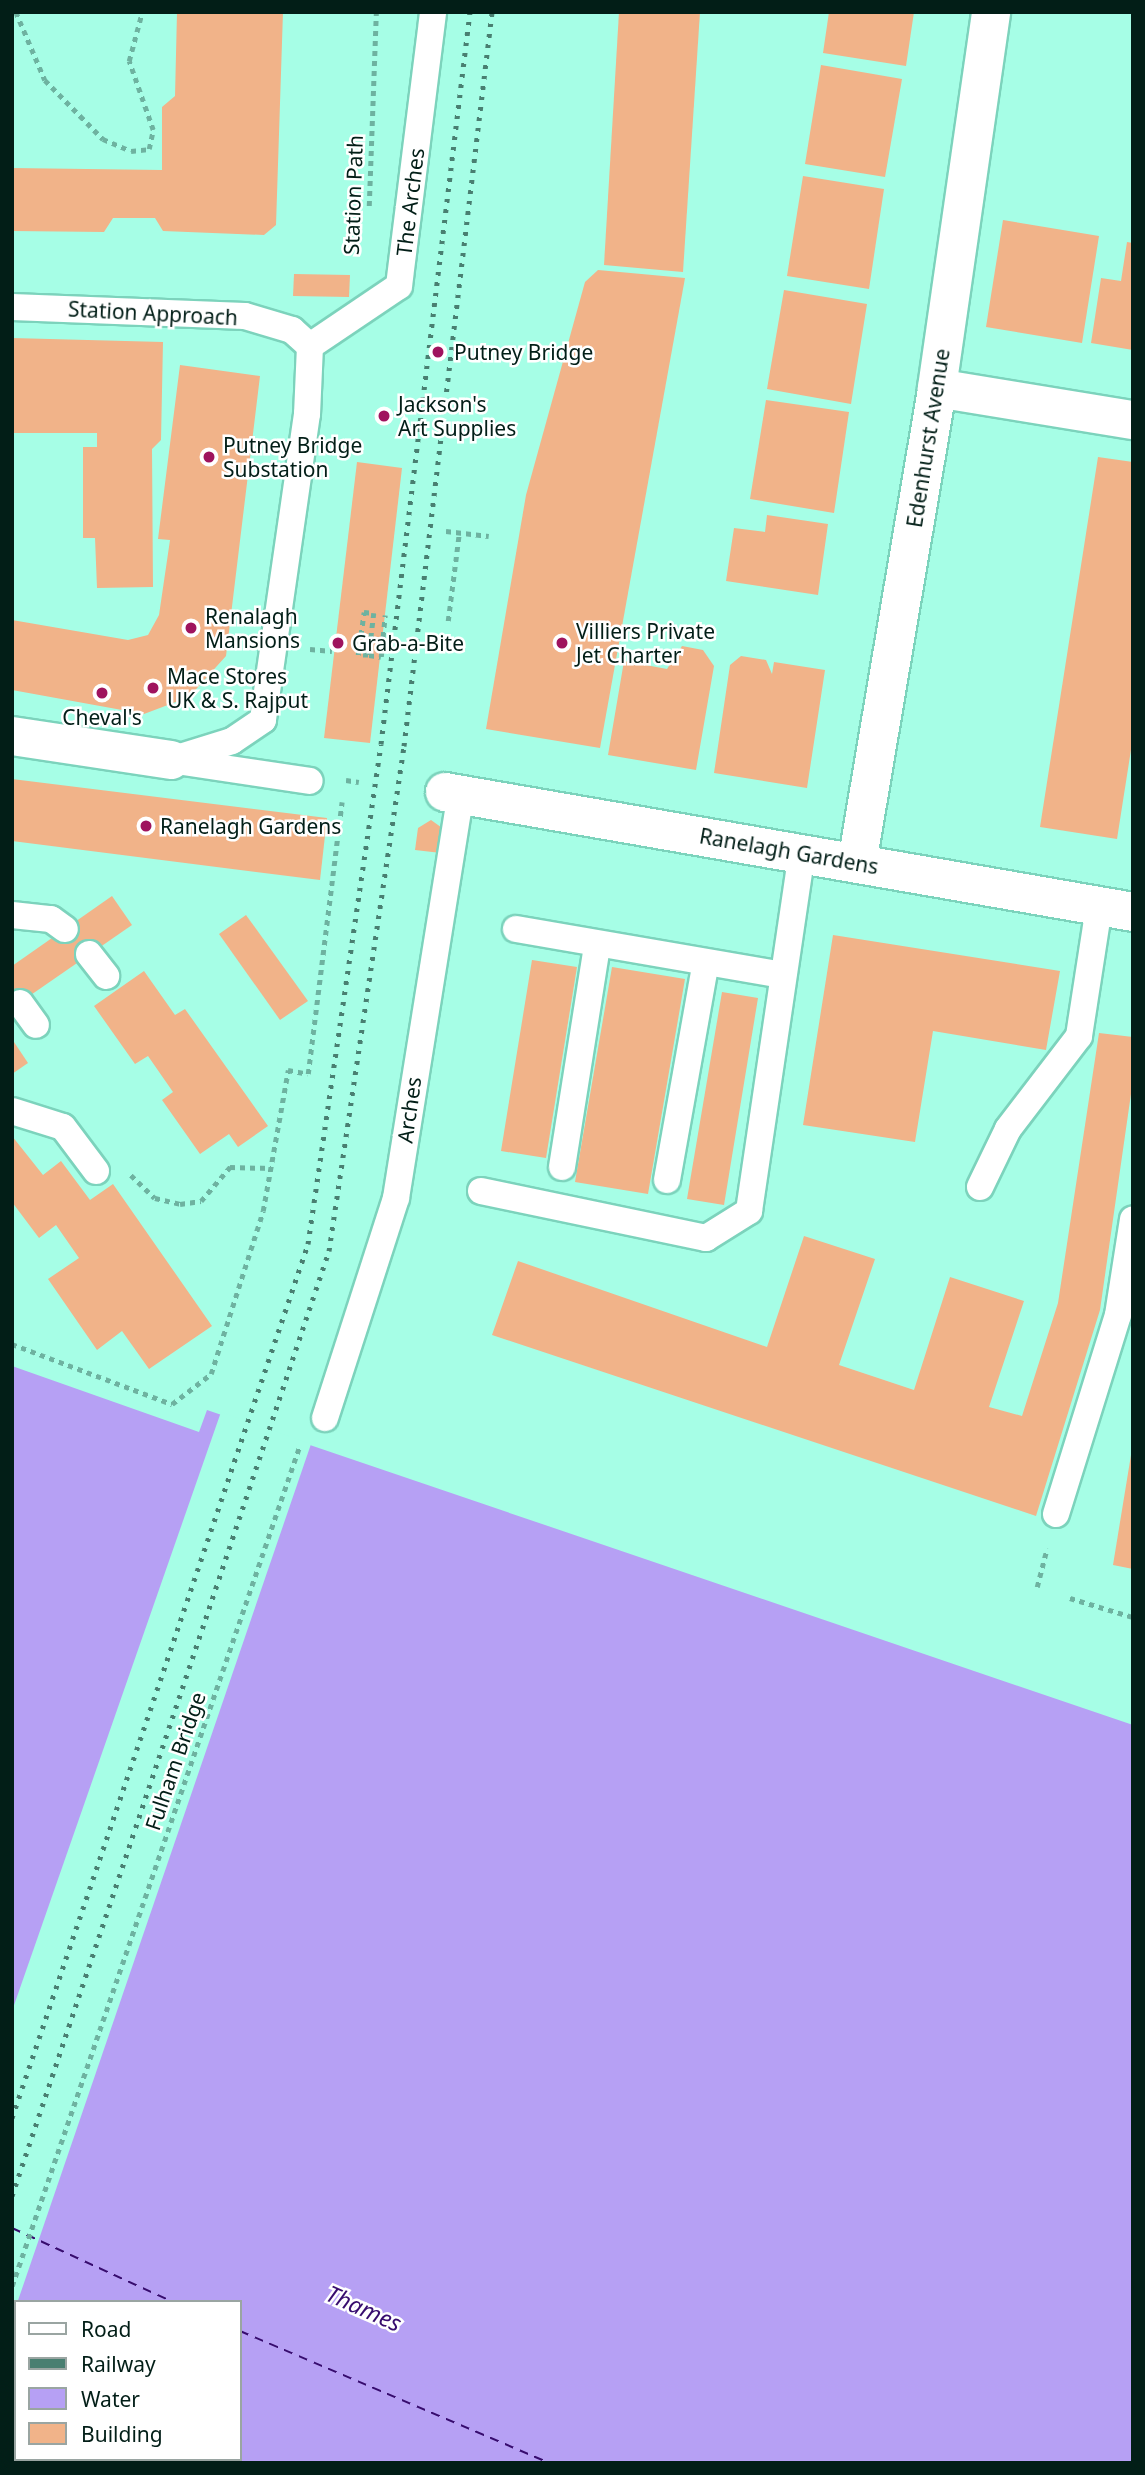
<!DOCTYPE html>
<html>
<head>
<meta charset="utf-8">
<style>
	body { margin:0 }
	#map { position:relative; width:1145px; height:2475px; overflow:hidden; background:#a6fee6; font-family:"Noto Sans",sans-serif }
	div>[style] { position:absolute }
	.water>* { inset:0; background:#b6a0f4 }
	.pier>* { inset:0; background:#a6fee6 }
	.ferry>* { height:2px; margin-top:-1px; transform-origin:0; background:repeating-linear-gradient(90deg,#370c6e 0 9px,transparent 0 16px) }
	.building>* { inset:0; background:#f1b389 }
	.path>* { height:4.5px; margin-top:-2.25px; transform-origin:0; background:repeating-linear-gradient(90deg,#6eb2a0 0 5px,transparent 0 10px) }
	.roads { filter:drop-shadow(2px 0 #7cd3bc) drop-shadow(-2px 0 #7cd3bc) drop-shadow(0 2px #7cd3bc) drop-shadow(0 -2px #7cd3bc) }
	.service>* { height:26px; margin:-13px; padding:0 13px; transform-origin:13px; border-radius:13px; background:#fff }
	.minor>* { height:38px; margin:-19px; padding:0 19px; transform-origin:19px; border-radius:19px; background:#fff }
	.rail>* { height:5px; margin-top:-2.5px; transform-origin:0; background:repeating-linear-gradient(90deg,#497f71 0 3.5px,transparent 0 10.5px) }
	.dots>* { width:19px; height:19px; translate:-50% -50%; box-sizing:border-box; border:4px solid #fff; border-radius:50% }
	span { translate:-50% -50%; white-space:nowrap; text-align:center; line-height:1.15; -webkit-text-stroke:5px #fff; paint-order:stroke }
	.street-label { font-size:21px; color:#021e17 }
	.poi-label { font-size:21px; color:#021e17 }
	.left { translate:0 -50%; text-align:left }
	.water-label { font-size:23px; color:#370c6e; font-style:italic }
	.frame { position:absolute; inset:0; border:14px solid #021e17; pointer-events:none }
	.legend { position:absolute; left:14px; top:2300px; width:228px; height:161px; box-sizing:border-box; background:#fff; border:2px solid #9aa5a2; margin:0; padding:9px 12px; list-style:none; font-size:21px; color:#021e17 }
	.legend li { display:flex; align-items:center; gap:14px; height:35px }
	.legend b { width:35px; border:2px solid #9aa5a2 }
</style>
</head>
<body>
<div id="map">
	<div class="water">
		<i style="clip-path:polygon(evenodd,12px 1366px,199px 1432px,207px 1410px,1133px 1725px,1133px 2463px,12px 2463px,12px 1366px,16px 2302px,240px 2302px,240px 2459px,16px 2459px,16px 2302px)"></i>
	</div>
	<div class="pier">
		<i style="clip-path:polygon(221px 1412px,311px 1444px,12px 2318px,12px 2011px)"></i>
	</div>
	<div class="ferry">
		<i style="left:12px;top:2228px;width:177px;rotate:24.7deg"></i>
		<i style="left:240px;top:2331px;width:337px;rotate:23.1deg"></i>
	</div>
	<div class="building">
		<i style="clip-path:polygon(177px 12px,283px 12px,276px 225px,264px 235px,163px 231px,155px 218px,113px 218px,104px 232px,12px 231px,12px 168px,162px 170px,162px 107px,175px 96px)"></i>
		<i style="clip-path:polygon(619px 12px,700px 12px,683px 272px,604px 265px)"></i>
		<i style="clip-path:polygon(829px 12px,914px 12px,906px 66px,823px 53px)"></i>
		<i style="clip-path:polygon(821px 65px,902px 79px,885px 177px,805px 164px)"></i>
		<i style="clip-path:polygon(803px 176px,884px 189px,869px 289px,787px 276px)"></i>
		<i style="clip-path:polygon(1003px 220px,1099px 236px,1082px 343px,986px 327px)"></i>
		<i style="clip-path:polygon(1127px 242px,1133px 243px,1133px 350px,1091px 343px,1101px 278px,1121px 281px)"></i>
		<i style="clip-path:polygon(598px 270px,685px 278px,600px 748px,486px 729px,526px 495px,585px 282px)"></i>
		<i style="clip-path:polygon(294px 274px,350px 275px,349px 297px,293px 296px)"></i>
		<i style="clip-path:polygon(784px 290px,867px 304px,851px 404px,767px 389px)"></i>
		<i style="clip-path:polygon(12px 338px,163px 342px,161px 440px,152px 449px,153px 587px,97px 588px,95px 538px,83px 538px,83px 447px,97px 447px,97px 433px,12px 433px)"></i>
		<i style="clip-path:polygon(180px 365px,260px 376px,226px 656px,189px 697px,144px 714px,12px 690px,12px 620px,128px 640px,148px 635px,159px 615px,170px 540px,158px 539px)"></i>
		<i style="clip-path:polygon(766px 400px,849px 412px,834px 513px,750px 499px)"></i>
		<i style="clip-path:polygon(1098px 457px,1133px 462px,1133px 737px,1117px 839px,1040px 827px)"></i>
		<i style="clip-path:polygon(357px 462px,402px 468px,370px 743px,324px 738px)"></i>
		<i style="clip-path:polygon(767px 515px,828px 524px,818px 595px,726px 581px,734px 528px,765px 532px)"></i>
		<i style="clip-path:polygon(682px 646px,703px 650px,714px 666px,696px 770px,608px 755px,624px 661px,667px 669px)"></i>
		<i style="clip-path:polygon(741px 656px,766px 660px,772px 674px,774px 662px,825px 670px,807px 788px,714px 773px,730px 665px)"></i>
		<i style="clip-path:polygon(12px 779px,327px 818px,320px 880px,12px 841px)"></i>
		<i style="clip-path:polygon(431px 820px,445px 830px,441px 853px,415px 850px,418px 828px)"></i>
		<i style="clip-path:polygon(112px 896px,132px 925px,12px 1008px,12px 966px)"></i>
		<i style="clip-path:polygon(246px 915px,308px 1001px,280px 1020px,219px 934px)"></i>
		<i style="clip-path:polygon(833px 935px,1060px 971px,1046px 1050px,933px 1031px,915px 1142px,803px 1125px)"></i>
		<i style="clip-path:polygon(532px 960px,577px 967px,546px 1158px,501px 1151px)"></i>
		<i style="clip-path:polygon(612px 967px,685px 979px,648px 1194px,575px 1182px)"></i>
		<i style="clip-path:polygon(144px 971px,175px 1015px,185px 1009px,268px 1126px,238px 1147px,229px 1134px,200px 1154px,162px 1100px,173px 1092px,148px 1056px,135px 1064px,94px 1006px)"></i>
		<i style="clip-path:polygon(722px 992px,758px 998px,724px 1205px,687px 1199px)"></i>
		<i style="clip-path:polygon(1099px 1033px,1133px 1037px,1133px 1080px,1100px 1310px,1036px 1516px,492px 1335px,518px 1261px,767px 1347px,804px 1236px,875px 1259px,839px 1365px,914px 1390px,950px 1277px,1024px 1301px,989px 1407px,1022px 1416px,1058px 1303px)"></i>
		<i style="clip-path:polygon(12px 1039px,28px 1063px,12px 1074px)"></i>
		<i style="clip-path:polygon(12px 1136px,43px 1175px,61px 1161px,90px 1200px,113px 1184px,212px 1326px,149px 1369px,122px 1331px,97px 1350px,48px 1279px,79px 1258px,56px 1225px,39px 1238px,12px 1202px)"></i>
		<i style="clip-path:polygon(1131px 1455px,1133px 1455px,1133px 1569px,1113px 1565px)"></i>
	</div>
	<div class="path">
		<i style="left:16px;top:12px;width:74px;rotate:66.9deg"></i>
		<i style="left:45px;top:80px;width:83px;rotate:45.5deg"></i>
		<i style="left:103px;top:139px;width:30px;rotate:23deg"></i>
		<i style="left:131px;top:151px;width:18px;rotate:-6deg"></i>
		<i style="left:149px;top:149px;width:19px;rotate:-78deg"></i>
		<i style="left:153px;top:130px;width:73px;rotate:-109.2deg"></i>
		<i style="left:129px;top:61px;width:51px;rotate:-75.1deg"></i>
		<i style="left:48px;top:12px;width:29px"></i>
		<i style="left:369px;top:206px;width:194px;rotate:-87.9deg"></i>
		<i style="left:446px;top:531px;width:43px;rotate:6.6deg"></i>
		<i style="left:448px;top:621px;width:88px;rotate:-82.8deg"></i>
		<i style="left:310px;top:649px;width:22px;rotate:5deg"></i>
		<i style="left:368px;top:655px;width:10px;rotate:180deg"></i>
		<i style="left:358px;top:655px;width:43px;rotate:-82.1deg"></i>
		<i style="left:364px;top:612px;width:10px;rotate:6deg"></i>
		<i style="left:374px;top:613px;width:42px;rotate:96.8deg"></i>
		<i style="left:369px;top:655px;width:12px;rotate:9deg"></i>
		<i style="left:381px;top:657px;width:42px;rotate:-84.6deg"></i>
		<i style="left:346px;top:780px;width:13px;rotate:9deg"></i>
		<i style="left:131px;top:1175px;width:33px;rotate:44deg"></i>
		<i style="left:155px;top:1198px;width:26px;rotate:13deg"></i>
		<i style="left:180px;top:1204px;width:21px;rotate:-8deg"></i>
		<i style="left:201px;top:1201px;width:45px;rotate:-49.5deg"></i>
		<i style="left:230px;top:1167px;width:41px;rotate:1.4deg"></i>
		<i style="left:12px;top:1344px;width:171px;rotate:20.6deg"></i>
		<i style="left:172px;top:1404px;width:49px;rotate:-37.6deg"></i>
		<i style="left:211px;top:1374px;width:171px;rotate:-72.3deg"></i>
		<i style="left:263px;top:1211px;width:143px;rotate:-79.9deg"></i>
		<i style="left:288px;top:1070px;width:20px;rotate:11deg"></i>
		<i style="left:308px;top:1074px;width:274px;rotate:-82.9deg"></i>
		<i style="left:1037px;top:1587px;width:40px;rotate:-75.6deg"></i>
		<i style="left:1070px;top:1598px;width:66px;rotate:16.8deg"></i>
		<i style="left:12px;top:2286px;width:889px;rotate:-71.1deg"></i>
	</div>
	<div class="roads">
		<div class="service">
			<i style="left:12px;top:307px;width:233px;rotate:2.2deg"></i>
			<i style="left:245px;top:316px;width:49px;rotate:16.6deg"></i>
			<i style="left:292px;top:330px;width:24px;rotate:42deg"></i>
			<i style="left:310px;top:346px;width:68px;rotate:92.5deg"></i>
			<i style="left:307px;top:414px;width:309px;rotate:98.2deg"></i>
			<i style="left:263px;top:720px;width:37px;rotate:146deg"></i>
			<i style="left:232px;top:741px;width:64px;rotate:162.7deg"></i>
			<i style="left:310px;top:346px;width:107px;rotate:-34deg"></i>
			<i style="left:399px;top:286px;width:276px;rotate:-82.9deg"></i>
			<i style="left:183px;top:762px;width:128px;rotate:8.5deg"></i>
			<i style="left:12px;top:915px;width:39px;rotate:6deg"></i>
			<i style="left:51px;top:919px;width:17px;rotate:36deg"></i>
			<i style="left:516px;top:929px;width:270px;rotate:9.8deg"></i>
			<i style="left:89px;top:954px;width:28px;rotate:52deg"></i>
			<i style="left:20px;top:1003px;width:27px;rotate:54deg"></i>
			<i style="left:12px;top:1111px;width:53px;rotate:17.4deg"></i>
			<i style="left:63px;top:1127px;width:55px;rotate:53.1deg"></i>
			<i style="left:562px;top:1167px;width:224px;rotate:-81deg"></i>
			<i style="left:667px;top:1180px;width:217px;rotate:-79.9deg"></i>
			<i style="left:980px;top:1187px;width:64px;rotate:-64.2deg"></i>
			<i style="left:1008px;top:1129px;width:117px;rotate:-52.6deg"></i>
			<i style="left:1079px;top:1036px;width:131px;rotate:-81.2deg"></i>
			<i style="left:481px;top:1191px;width:230px;rotate:11.8deg"></i>
			<i style="left:706px;top:1238px;width:51px;rotate:-32.1deg"></i>
			<i style="left:749px;top:1211px;width:362px;rotate:-81.6deg"></i>
			<i style="left:325px;top:1418px;width:231px;rotate:-72.1deg"></i>
			<i style="left:396px;top:1198px;width:409px;rotate:-80.9deg"></i>
			<i style="left:1056px;top:1514px;width:208px;rotate:-72.7deg"></i>
			<i style="left:1118px;top:1315px;width:97px;rotate:-81.1deg"></i>
		</div>
		<div class="minor">
			<i style="left:937px;top:388px;width:199px;rotate:9.3deg"></i>
			<i style="left:12px;top:736px;width:161px;rotate:8.6deg"></i>
			<i style="left:445px;top:792px;width:698px;rotate:9.89deg"></i>
			<i style="left:857px;top:863px;width:482px;rotate:-80.4deg"></i>
			<i style="left:937px;top:388px;width:380px;rotate:-81.8deg"></i>
		</div>
	</div>
	<div class="rail">
		<i style="left:12px;top:2118px;width:923px;rotate:-71.29deg"></i>
		<i style="left:308px;top:1244px;width:505px;rotate:-81.69deg"></i>
		<i style="left:381px;top:744px;width:737px;rotate:-83.07deg"></i>
		<i style="left:12px;top:2196px;width:997px;rotate:-71.46deg"></i>
		<i style="left:329px;top:1251px;width:511px;rotate:-81.55deg"></i>
		<i style="left:404px;top:746px;width:739px;rotate:-83.16deg"></i>
	</div>
	<div class="dots">
		<i style="left:438px;top:352px;background:#9f135e"></i>
		<i style="left:384px;top:416px;background:#9f135e"></i>
		<i style="left:209px;top:457px;background:#9f135e"></i>
		<i style="left:191px;top:628px;background:#9f135e"></i>
		<i style="left:338px;top:643px;background:#9f135e"></i>
		<i style="left:562px;top:643px;background:#9f135e"></i>
		<i style="left:153px;top:688px;background:#9f135e"></i>
		<i style="left:102px;top:693px;background:#9f135e"></i>
		<i style="left:146px;top:826px;background:#9f135e"></i>
	</div>
	<div class="street-label">
		<span style="left:353px;top:195px;rotate:-88deg">Station Path</span>
		<span style="left:410px;top:202px;rotate:-83deg">The Arches</span>
		<span style="left:153px;top:313px;rotate:3deg">Station Approach</span>
		<span style="left:928px;top:438px;rotate:-81deg">Edenhurst Avenue</span>
		<span style="left:789px;top:851px;rotate:10deg">Ranelagh Gardens</span>
		<span style="left:409px;top:1110px;rotate:-82deg">Arches</span>
		<span style="left:175px;top:1761px;rotate:-71deg">Fulham Bridge</span>
	</div>
	<div class="poi-label">
		<span class="left" style="left:454px;top:352px">Putney Bridge</span>
		<span class="left" style="left:398px;top:416px">Jackson's<br>Art Supplies</span>
		<span class="left" style="left:223px;top:457px">Putney Bridge<br>Substation</span>
		<span class="left" style="left:205px;top:628px">Renalagh<br>Mansions</span>
		<span class="left" style="left:576px;top:643px">Villiers Private<br>Jet Charter</span>
		<span class="left" style="left:352px;top:643px">Grab-a-Bite</span>
		<span class="left" style="left:167px;top:688px">Mace Stores<br>UK &amp; S. Rajput</span>
		<span style="left:102px;top:717px">Cheval's</span>
		<span class="left" style="left:160px;top:826px">Ranelagh Gardens</span>
	</div>
	<div class="water-label">
		<span style="left:364px;top:2308px;rotate:24deg">Thames</span>
	</div>
	<div class="frame"></div>
	<ul class="legend">
	<li><b style="height:9px;background:#fff"></b>Road</li>
	<li><b style="height:9px;background:#497f71"></b>Railway</li>
	<li><b style="height:19px;background:#b6a0f4"></b>Water</li>
	<li><b style="height:19px;background:#f1b389"></b>Building</li>
	</ul>
</div>
</body>
</html>
